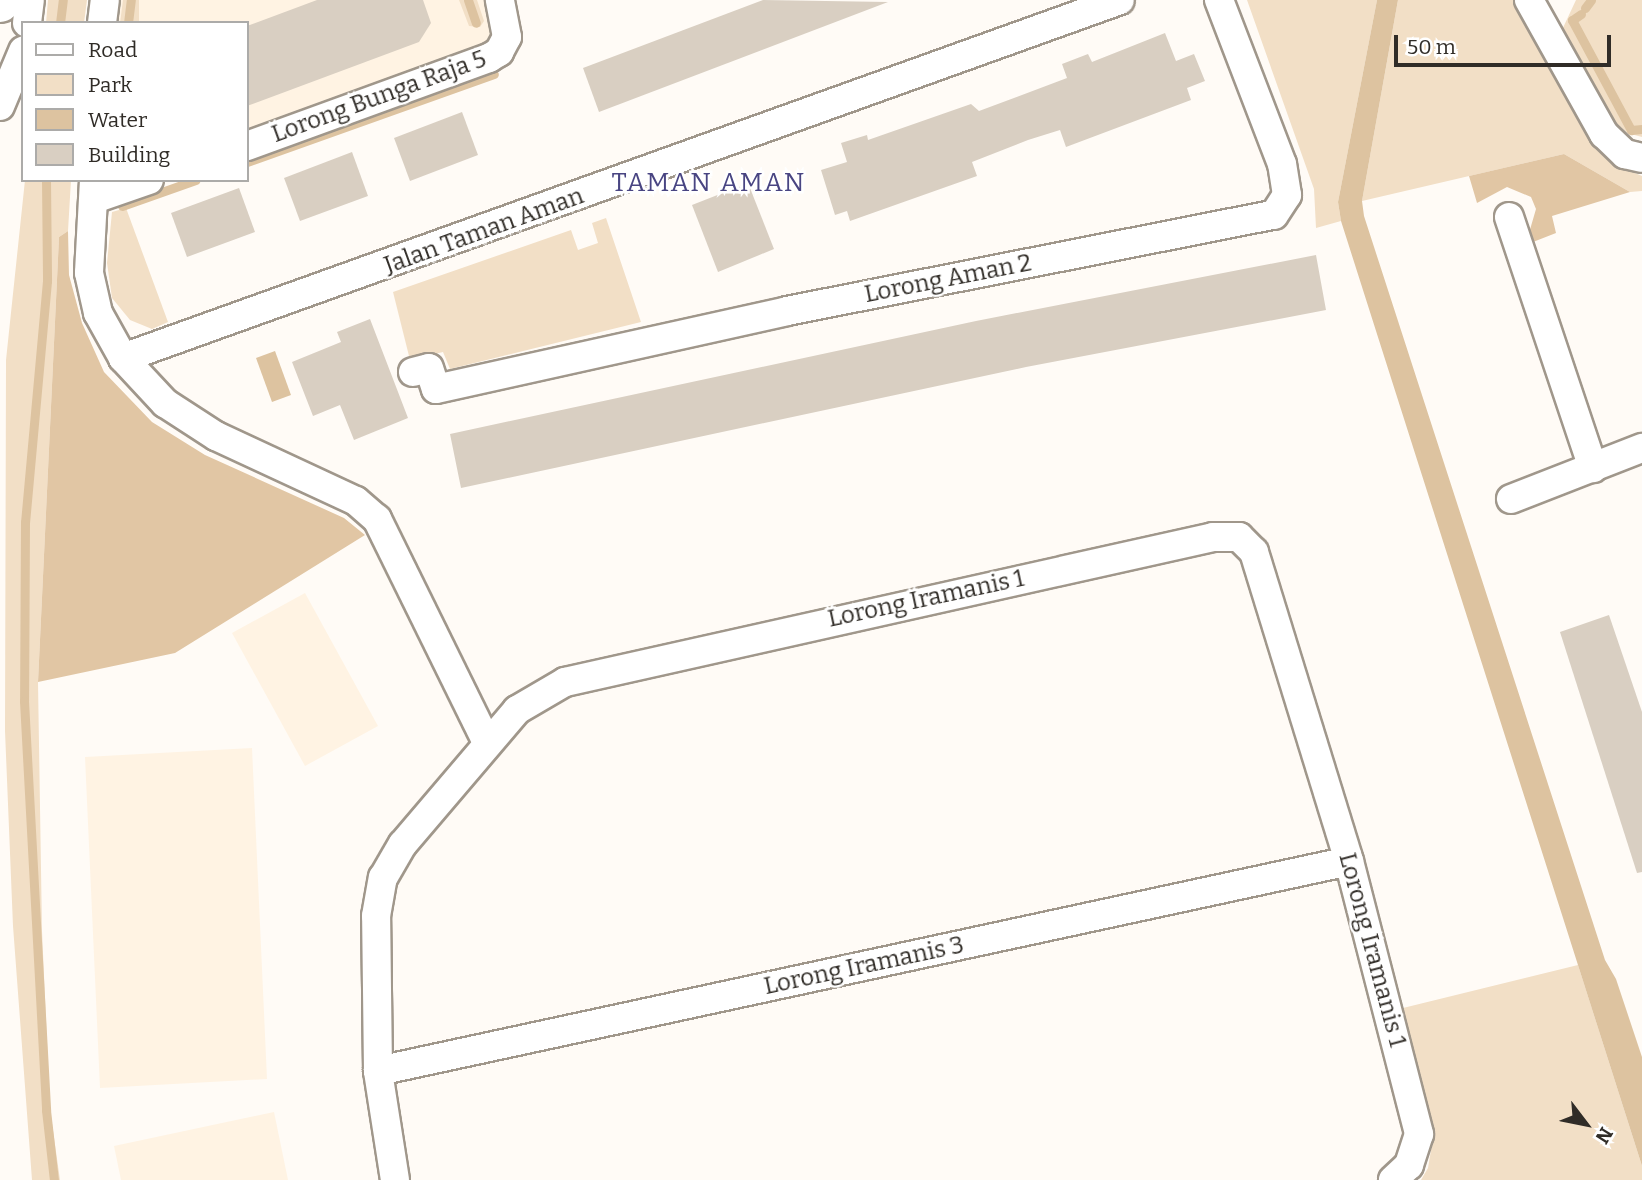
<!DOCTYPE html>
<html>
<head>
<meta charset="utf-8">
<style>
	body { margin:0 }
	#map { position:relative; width:1642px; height:1180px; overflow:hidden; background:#fffbf6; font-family:Bitter,serif }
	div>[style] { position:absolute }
	.built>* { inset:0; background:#fff3e3 }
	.green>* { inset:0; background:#f2dfc6 }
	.forest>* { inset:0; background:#e1c6a4 }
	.water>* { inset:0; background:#ddc3a0 }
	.stream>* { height:9px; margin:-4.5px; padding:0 4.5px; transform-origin:4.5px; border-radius:4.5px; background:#ddc3a0 }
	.building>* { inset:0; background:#d9cfc2 }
	.roads { filter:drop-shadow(2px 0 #a0978b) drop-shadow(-2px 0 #a0978b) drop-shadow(0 2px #a0978b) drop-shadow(0 -2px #a0978b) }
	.minor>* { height:28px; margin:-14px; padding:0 14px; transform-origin:14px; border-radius:14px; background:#fff }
	.highway>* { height:38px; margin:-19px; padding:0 19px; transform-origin:19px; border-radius:19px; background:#fff }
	span { translate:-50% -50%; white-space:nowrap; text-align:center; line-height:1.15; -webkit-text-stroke:5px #fff; paint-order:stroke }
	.street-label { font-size:24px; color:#302c27 }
	.neighbourhood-label { font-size:26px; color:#494582; letter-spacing:2px }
	.legend { position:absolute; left:21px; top:21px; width:228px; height:161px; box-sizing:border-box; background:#fff; border:2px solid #acaba9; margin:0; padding:9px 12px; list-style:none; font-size:21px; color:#302c27 }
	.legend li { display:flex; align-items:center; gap:14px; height:35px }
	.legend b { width:35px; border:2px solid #acaba9 }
	.north { position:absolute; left:1551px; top:1089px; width:70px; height:70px; -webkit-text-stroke:5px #fff; paint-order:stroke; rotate:122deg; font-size:19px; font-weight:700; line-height:28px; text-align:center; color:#302c27 }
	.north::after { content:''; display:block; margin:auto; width:24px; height:32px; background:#302c27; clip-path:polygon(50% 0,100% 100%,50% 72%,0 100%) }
	.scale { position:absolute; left:1394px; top:35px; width:217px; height:32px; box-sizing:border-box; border:4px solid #302c27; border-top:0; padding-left:9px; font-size:21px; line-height:24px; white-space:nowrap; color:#302c27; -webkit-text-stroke:5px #fff; paint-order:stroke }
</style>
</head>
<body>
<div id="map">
	<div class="built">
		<i style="clip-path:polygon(105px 0,500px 0,507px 37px,247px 146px,247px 23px,102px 23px)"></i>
		<i style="clip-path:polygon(305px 593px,378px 726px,305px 766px,232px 633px)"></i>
		<i style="clip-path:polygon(252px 748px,267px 1079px,100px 1088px,85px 757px)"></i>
		<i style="clip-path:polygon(274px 1112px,288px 1180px,121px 1180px,114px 1146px)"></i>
	</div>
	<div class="green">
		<i style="clip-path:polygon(48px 0,87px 0,84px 23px,46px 23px)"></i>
		<i style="clip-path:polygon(123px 0,139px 0,139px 23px,120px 23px)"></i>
		<i style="clip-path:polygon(459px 0,477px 0,484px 21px,480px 27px,469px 26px)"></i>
		<i style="clip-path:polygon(1247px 0,1377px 0,1338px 202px,1341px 221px,1316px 228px,1314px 189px)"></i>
		<i style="clip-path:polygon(1398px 0,1513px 0,1599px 150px,1612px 163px,1642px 176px,1642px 191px,1630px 192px,1564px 154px,1362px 201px)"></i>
		<i style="clip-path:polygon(1576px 0,1642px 0,1642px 137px,1627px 133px,1613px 120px,1607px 121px,1561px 32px)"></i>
		<i style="clip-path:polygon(25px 180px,71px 180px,68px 231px,59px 237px,38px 682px,42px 931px,50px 1109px,60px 1180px,32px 1180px,13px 926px,5px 731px,6px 360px)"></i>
		<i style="clip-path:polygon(126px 208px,168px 322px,152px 329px,130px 320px,112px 298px,107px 263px,112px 212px)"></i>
		<i style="clip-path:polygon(606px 218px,641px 322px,450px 369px,443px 352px,410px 360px,393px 292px,571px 230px,578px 250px,598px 243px,592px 223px)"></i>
		<i style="clip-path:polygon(1578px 965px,1642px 1166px,1642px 1180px,1421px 1180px,1428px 1168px,1434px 1132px,1403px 1008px)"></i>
	</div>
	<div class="forest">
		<i style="clip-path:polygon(1564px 154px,1630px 192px,1552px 216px,1556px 233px,1533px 242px,1529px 233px,1536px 209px,1531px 197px,1507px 187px,1477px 203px,1469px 176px)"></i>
		<i style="clip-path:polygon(68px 231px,69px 275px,82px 323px,104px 372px,152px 422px,205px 455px,344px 518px,365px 535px,175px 653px,38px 682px,59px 237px)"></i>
	</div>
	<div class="water">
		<i style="clip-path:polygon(1377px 0,1398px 0,1362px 201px,1364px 216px,1605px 960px,1616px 979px,1642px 1057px,1642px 1166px,1341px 221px,1338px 202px)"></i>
		<i style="clip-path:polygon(275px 351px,291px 395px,272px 402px,256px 358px)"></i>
	</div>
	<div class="stream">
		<i style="left:468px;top:0;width:24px;rotate:71deg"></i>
		<i style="left:1585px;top:8px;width:10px;rotate:-53deg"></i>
		<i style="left:1581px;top:14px;width:11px;rotate:146deg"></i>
		<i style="left:1572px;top:20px;width:125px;rotate:61.8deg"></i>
		<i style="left:1631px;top:130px;width:11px;rotate:-5deg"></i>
		<i style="left:60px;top:23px;width:23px;rotate:-83deg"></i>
		<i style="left:128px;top:23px;width:23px;rotate:-83deg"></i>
		<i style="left:247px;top:162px;width:262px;rotate:-19.6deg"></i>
		<i style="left:46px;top:180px;width:101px;rotate:89.4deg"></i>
		<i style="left:47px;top:281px;width:242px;rotate:95.2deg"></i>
		<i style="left:25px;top:522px;width:179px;rotate:90.3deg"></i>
		<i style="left:24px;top:701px;width:410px;rotate:86.9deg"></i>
		<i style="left:46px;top:1110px;width:70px;rotate:83.5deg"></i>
		<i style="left:122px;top:206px;width:78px;rotate:-19.4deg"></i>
	</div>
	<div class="building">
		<i style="clip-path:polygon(317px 0,423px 0,431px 23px,419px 42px,247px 106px,247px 26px)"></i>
		<i style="clip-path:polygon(763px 0,888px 2px,599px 112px,583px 68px)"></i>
		<i style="clip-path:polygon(1165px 33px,1176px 61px,1194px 54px,1205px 81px,1187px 88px,1191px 100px,1066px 147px,1060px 130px,1028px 140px,972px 162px,977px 176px,850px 221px,847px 211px,835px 215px,821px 170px,847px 162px,841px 143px,867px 135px,868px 140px,971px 104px,979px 111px,1067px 78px,1062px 64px,1088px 54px,1092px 62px)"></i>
		<i style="clip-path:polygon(462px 112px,478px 155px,410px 181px,394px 138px)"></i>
		<i style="clip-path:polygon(352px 152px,368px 196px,300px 221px,284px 178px)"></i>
		<i style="clip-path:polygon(748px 183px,774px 249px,718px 272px,692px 205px)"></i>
		<i style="clip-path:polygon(239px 188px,255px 232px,187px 257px,171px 213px)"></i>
		<i style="clip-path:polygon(1316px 255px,1326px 310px,1026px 367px,461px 488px,450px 434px,976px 321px)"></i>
		<i style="clip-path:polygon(370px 319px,408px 418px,354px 440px,340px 405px,313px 416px,292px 362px,341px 342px,337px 332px)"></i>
		<i style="clip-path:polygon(1609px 615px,1642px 712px,1642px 872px,1637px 873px,1560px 632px)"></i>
	</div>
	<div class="roads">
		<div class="minor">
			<i style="left:1529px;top:0;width:154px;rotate:60.8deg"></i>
			<i style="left:1604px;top:134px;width:29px;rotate:44deg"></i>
			<i style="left:1625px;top:154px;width:17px;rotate:13deg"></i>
			<i style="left:27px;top:23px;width:23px;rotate:-83deg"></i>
			<i style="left:102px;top:23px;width:23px;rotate:-83deg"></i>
			<i style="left:0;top:106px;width:60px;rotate:-67.3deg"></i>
			<i style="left:247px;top:146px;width:258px;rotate:-20deg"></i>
			<i style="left:489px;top:58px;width:12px;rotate:-31deg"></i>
			<i style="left:499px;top:52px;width:17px;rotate:-62deg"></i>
			<i style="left:507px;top:37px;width:38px;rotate:-101deg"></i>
			<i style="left:94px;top:180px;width:93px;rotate:93.1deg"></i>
			<i style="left:89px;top:273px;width:41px;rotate:77.3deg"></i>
			<i style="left:98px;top:313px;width:51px;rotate:60.9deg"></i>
			<i style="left:123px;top:358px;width:62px;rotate:47deg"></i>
			<i style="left:165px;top:403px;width:61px;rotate:32.9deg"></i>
			<i style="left:216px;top:436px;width:154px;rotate:24.9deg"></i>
			<i style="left:356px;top:501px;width:28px;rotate:41deg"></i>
			<i style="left:377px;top:519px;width:250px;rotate:63.8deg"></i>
			<i style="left:94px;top:199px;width:58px;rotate:-19.1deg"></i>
			<i style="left:1509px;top:217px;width:265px;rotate:71.5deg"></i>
			<i style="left:123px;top:358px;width:1059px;rotate:-19.75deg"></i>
			<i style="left:413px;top:372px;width:16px;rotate:-14deg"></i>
			<i style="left:429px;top:368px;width:22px;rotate:72deg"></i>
			<i style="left:436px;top:389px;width:360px;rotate:-12.5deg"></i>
			<i style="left:787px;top:311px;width:496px;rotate:-11.2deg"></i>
			<i style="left:1274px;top:215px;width:24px;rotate:-57deg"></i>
			<i style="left:1287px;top:195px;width:31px;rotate:-99deg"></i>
			<i style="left:1282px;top:164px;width:176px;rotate:-111deg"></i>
			<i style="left:1511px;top:499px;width:141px;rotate:-21.3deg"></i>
			<i style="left:378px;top:1071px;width:993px;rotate:-12.2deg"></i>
			<i style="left:395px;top:1180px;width:110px;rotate:-98.9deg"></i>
			<i style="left:378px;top:1071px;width:155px;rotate:-90.7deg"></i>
			<i style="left:376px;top:916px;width:39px;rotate:-80deg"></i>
			<i style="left:383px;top:878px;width:39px;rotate:-60deg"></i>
			<i style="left:403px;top:844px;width:176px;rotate:-49.6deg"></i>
			<i style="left:517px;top:710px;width:56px;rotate:-30.3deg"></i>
			<i style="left:565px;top:682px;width:664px;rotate:-12.61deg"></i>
			<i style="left:1213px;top:537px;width:26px"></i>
			<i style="left:1239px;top:537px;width:21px;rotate:45deg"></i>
			<i style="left:1254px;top:552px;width:323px;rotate:72.9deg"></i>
			<i style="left:1349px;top:861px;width:282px;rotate:75.6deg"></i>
			<i style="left:1419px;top:1134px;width:33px;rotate:108deg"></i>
			<i style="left:1409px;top:1165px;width:22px;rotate:137deg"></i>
		</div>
		<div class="highway">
			<i style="left:0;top:3px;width:3px;rotate:-90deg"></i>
		</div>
	</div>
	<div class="street-label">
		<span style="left:379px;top:97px;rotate:-20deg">Lorong Bunga Raja 5</span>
		<span style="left:484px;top:231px;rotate:-20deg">Jalan Taman Aman</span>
		<span style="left:948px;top:279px;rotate:-11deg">Lorong Aman 2</span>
		<span style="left:926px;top:599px;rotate:-12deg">Lorong Iramanis 1</span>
		<span style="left:1372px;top:950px;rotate:75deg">Lorong Iramanis 1</span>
		<span style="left:864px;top:966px;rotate:-12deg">Lorong Iramanis 3</span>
	</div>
	<div class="neighbourhood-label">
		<span style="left:709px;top:183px">TAMAN AMAN</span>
	</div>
	<ul class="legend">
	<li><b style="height:9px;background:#fff"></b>Road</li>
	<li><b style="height:19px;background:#f2dfc6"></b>Park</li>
	<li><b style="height:19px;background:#ddc3a0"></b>Water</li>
	<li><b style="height:19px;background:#d9cfc2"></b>Building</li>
	</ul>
	<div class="north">N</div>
	<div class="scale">50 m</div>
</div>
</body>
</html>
